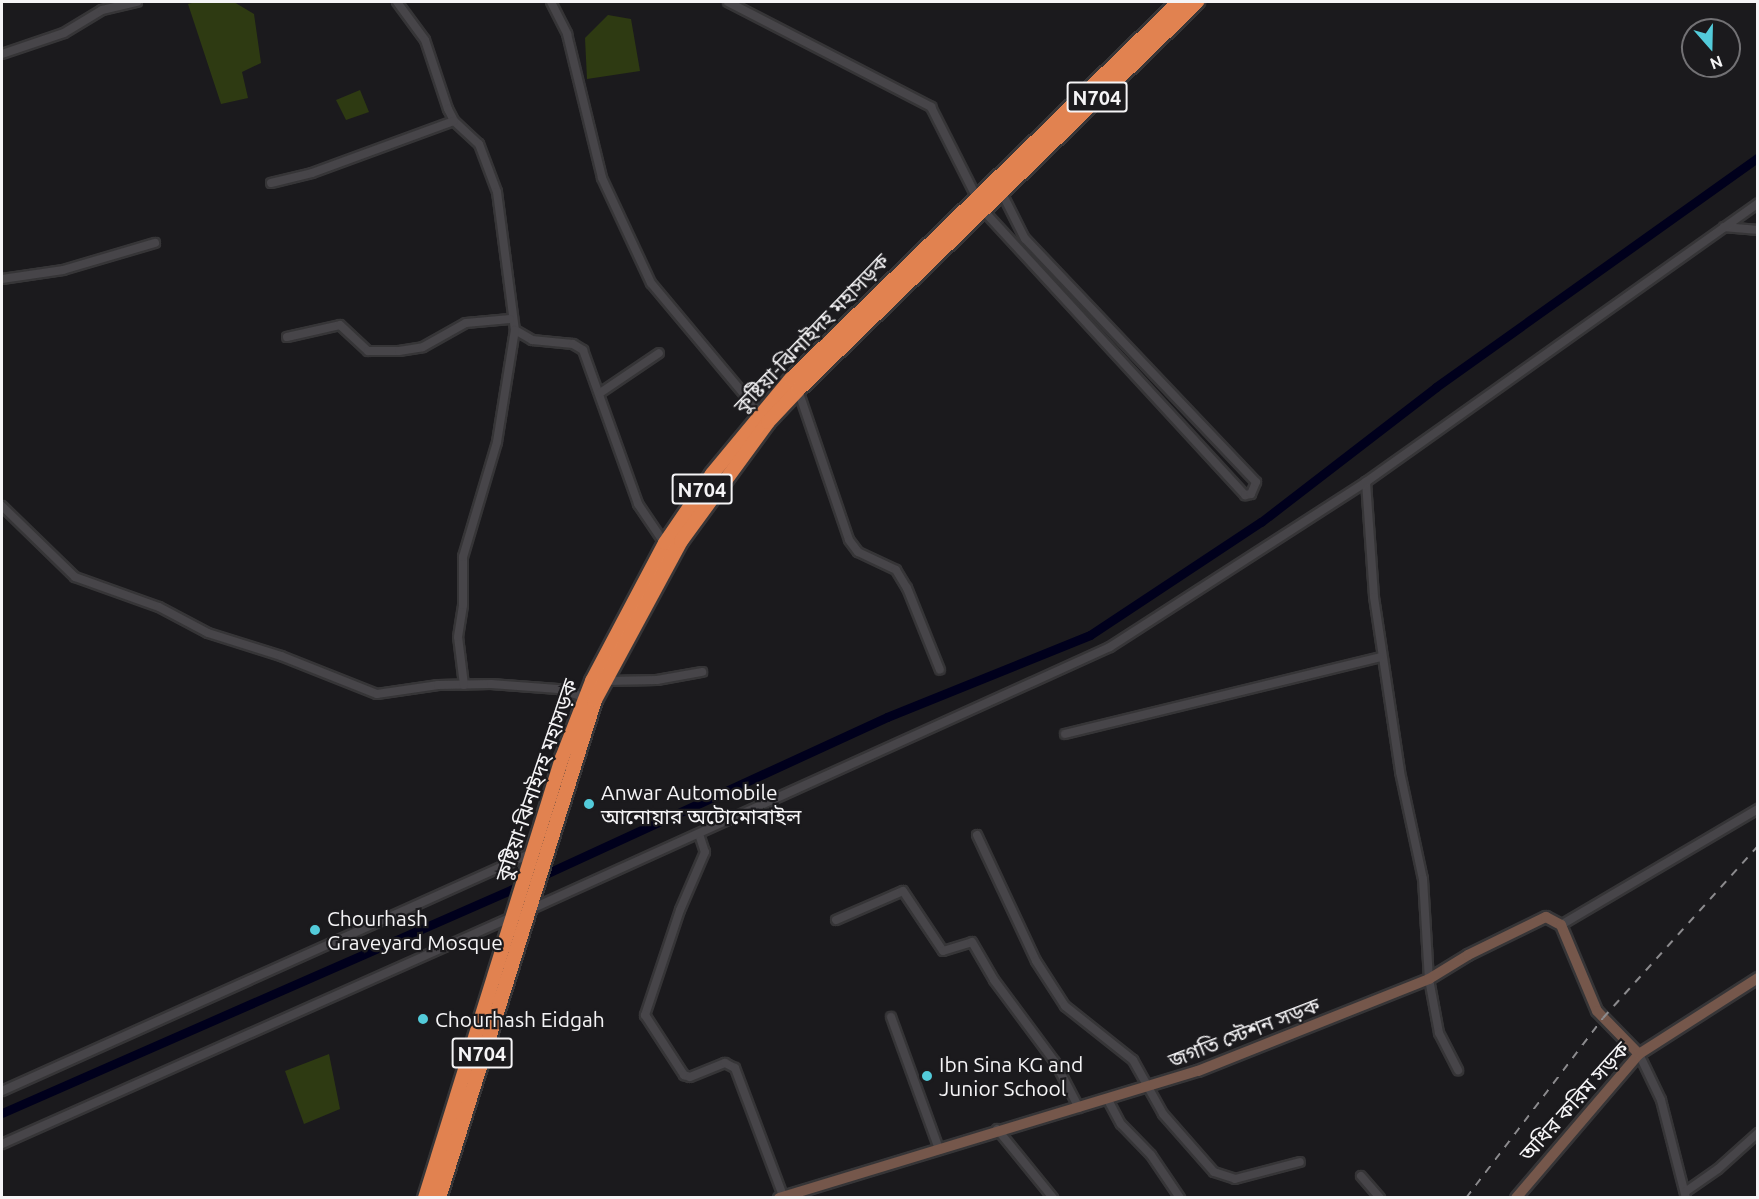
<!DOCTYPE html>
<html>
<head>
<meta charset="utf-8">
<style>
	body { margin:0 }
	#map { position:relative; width:1759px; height:1199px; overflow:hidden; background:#1b1a1d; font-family:Ubuntu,"Noto Sans Bengali",sans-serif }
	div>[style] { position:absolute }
	.green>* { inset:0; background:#2e3a12 }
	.canal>* { height:9px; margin:-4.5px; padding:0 4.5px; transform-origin:4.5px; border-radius:4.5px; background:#00001c }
	.roads { filter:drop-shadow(2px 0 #363537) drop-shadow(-2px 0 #363537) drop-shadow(0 2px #363537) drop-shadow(0 -2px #363537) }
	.street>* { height:8px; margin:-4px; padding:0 4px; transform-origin:4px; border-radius:4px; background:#474549 }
	.secondary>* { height:10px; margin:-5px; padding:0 5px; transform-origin:5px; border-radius:5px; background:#75574b }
	.highway>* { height:14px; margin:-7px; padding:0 7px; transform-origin:7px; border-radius:7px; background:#e18250 }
	.rail>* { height:2px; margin-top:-1px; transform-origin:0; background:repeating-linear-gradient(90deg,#8c8b8e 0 8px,transparent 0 16px) }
	.dots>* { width:16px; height:16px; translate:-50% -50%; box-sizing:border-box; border:3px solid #1b1a1d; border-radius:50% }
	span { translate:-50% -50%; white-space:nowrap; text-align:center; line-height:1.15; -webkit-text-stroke:4.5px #1b1a1d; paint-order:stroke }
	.shield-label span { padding:2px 4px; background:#1b1a1d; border:2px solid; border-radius:4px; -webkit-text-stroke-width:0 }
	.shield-label { font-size:20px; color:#f5f4f6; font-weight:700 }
	.street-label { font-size:21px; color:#f5f4f6 }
	.poi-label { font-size:21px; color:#f5f4f6 }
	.left { translate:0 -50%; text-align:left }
	.frame { position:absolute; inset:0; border:3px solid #f5f4f6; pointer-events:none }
	.north { position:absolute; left:1681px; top:18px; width:60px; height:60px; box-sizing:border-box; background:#1b1a1d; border:2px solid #727174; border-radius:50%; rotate:160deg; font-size:16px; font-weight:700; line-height:24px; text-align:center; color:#f5f4f6 }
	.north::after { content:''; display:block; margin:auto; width:21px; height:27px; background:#53cbda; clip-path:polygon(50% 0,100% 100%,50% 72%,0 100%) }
</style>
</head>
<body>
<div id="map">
	<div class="green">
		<i style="clip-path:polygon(196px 2px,234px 2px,254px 14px,261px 63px,242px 72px,248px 98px,221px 104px,188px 4px)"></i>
		<i style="clip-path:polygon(608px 15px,631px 19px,640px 71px,587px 79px,585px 38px)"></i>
		<i style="clip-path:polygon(360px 90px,369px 112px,346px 120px,336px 100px)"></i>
		<i style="clip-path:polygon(329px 1054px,340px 1109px,304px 1124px,285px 1071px)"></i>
	</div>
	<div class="canal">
		<i style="left:537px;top:878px;width:385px;rotate:-24.7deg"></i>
		<i style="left:887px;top:717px;width:219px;rotate:-22deg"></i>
		<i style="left:1090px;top:635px;width:205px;rotate:-33.5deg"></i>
		<i style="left:1261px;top:522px;width:221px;rotate:-37.6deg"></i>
		<i style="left:1436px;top:387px;width:396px;rotate:-35.5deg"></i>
		<i style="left:2px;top:1113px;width:570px;rotate:-23.69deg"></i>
	</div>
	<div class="roads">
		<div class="street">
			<i style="left:397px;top:2px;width:47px;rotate:53.6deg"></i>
			<i style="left:425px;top:40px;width:73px;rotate:71.6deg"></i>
			<i style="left:448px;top:109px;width:13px;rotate:63deg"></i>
			<i style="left:454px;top:121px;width:34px;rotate:43deg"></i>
			<i style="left:479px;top:144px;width:51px;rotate:69.4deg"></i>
			<i style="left:497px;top:192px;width:139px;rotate:82.6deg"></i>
			<i style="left:515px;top:330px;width:20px;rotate:30deg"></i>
			<i style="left:532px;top:340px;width:41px;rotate:5.6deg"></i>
			<i style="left:573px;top:344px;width:12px;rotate:31deg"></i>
			<i style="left:583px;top:350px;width:164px;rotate:70.3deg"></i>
			<i style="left:638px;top:504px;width:48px;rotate:56deg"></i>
			<i style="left:551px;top:2px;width:36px;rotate:63deg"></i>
			<i style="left:567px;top:34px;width:148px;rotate:76.3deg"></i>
			<i style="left:602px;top:178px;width:116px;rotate:65deg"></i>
			<i style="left:651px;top:283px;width:175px;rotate:50.1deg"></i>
			<i style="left:728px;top:2px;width:229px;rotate:27.3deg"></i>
			<i style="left:931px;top:107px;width:102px;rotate:63.2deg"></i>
			<i style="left:2px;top:54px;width:65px;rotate:-18.7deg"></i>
			<i style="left:64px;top:33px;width:44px;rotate:-31.2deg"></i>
			<i style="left:102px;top:10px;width:36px;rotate:-13deg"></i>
			<i style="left:271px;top:183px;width:42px;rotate:-13.7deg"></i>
			<i style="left:312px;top:173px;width:151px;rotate:-20.1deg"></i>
			<i style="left:982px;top:209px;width:389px;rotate:47.4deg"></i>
			<i style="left:1245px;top:495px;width:6px;rotate:-9deg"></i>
			<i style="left:1251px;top:494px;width:13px;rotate:-67deg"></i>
			<i style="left:1256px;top:482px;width:335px;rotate:-133.5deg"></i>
			<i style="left:1025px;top:239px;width:54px;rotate:-116.6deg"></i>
			<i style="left:1724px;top:227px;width:34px;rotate:5deg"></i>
			<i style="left:2px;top:279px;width:62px;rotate:-8.4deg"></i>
			<i style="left:63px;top:270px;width:96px;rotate:-16.4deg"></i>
			<i style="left:287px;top:337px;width:54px;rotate:-12.8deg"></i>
			<i style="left:340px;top:325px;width:38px;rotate:43deg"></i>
			<i style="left:368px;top:351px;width:31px"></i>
			<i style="left:399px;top:351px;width:24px;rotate:-9deg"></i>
			<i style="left:423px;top:347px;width:49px;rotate:-29.2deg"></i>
			<i style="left:466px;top:323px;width:44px;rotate:-5.2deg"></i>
			<i style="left:798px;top:390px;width:158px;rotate:71.2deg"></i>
			<i style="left:849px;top:540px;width:15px;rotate:53deg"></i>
			<i style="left:858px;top:552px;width:42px;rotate:25.3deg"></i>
			<i style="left:896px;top:570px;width:21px;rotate:59deg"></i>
			<i style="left:907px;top:588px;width:88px;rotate:68.1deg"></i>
			<i style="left:600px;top:393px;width:71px;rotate:-34.1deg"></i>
			<i style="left:1366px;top:482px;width:115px;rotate:86deg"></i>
			<i style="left:1374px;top:597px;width:177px;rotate:81.5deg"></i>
			<i style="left:1400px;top:772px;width:109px;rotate:77.9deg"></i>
			<i style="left:1423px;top:879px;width:100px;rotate:86.6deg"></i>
			<i style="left:1429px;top:979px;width:55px;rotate:79.5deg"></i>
			<i style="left:1439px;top:1033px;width:42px;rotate:62.8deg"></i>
			<i style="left:2px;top:506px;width:102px;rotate:44.2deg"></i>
			<i style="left:75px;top:577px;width:89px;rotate:19.7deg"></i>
			<i style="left:159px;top:607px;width:55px;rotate:28deg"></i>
			<i style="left:208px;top:633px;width:77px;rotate:17.5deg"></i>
			<i style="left:281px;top:656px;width:103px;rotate:21.6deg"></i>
			<i style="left:377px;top:694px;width:62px;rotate:-8.4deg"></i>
			<i style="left:438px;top:685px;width:53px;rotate:-1.1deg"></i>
			<i style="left:491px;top:684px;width:67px;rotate:4.3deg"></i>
			<i style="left:558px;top:689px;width:31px;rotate:17deg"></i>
			<i style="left:607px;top:681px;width:50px;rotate:-1.1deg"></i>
			<i style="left:657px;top:680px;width:46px;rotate:-10.1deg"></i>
			<i style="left:464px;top:685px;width:48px;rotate:-97.1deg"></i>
			<i style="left:458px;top:637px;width:32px;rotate:-81deg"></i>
			<i style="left:463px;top:605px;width:48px;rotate:-90deg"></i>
			<i style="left:463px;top:557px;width:120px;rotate:-73.5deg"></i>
			<i style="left:497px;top:442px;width:113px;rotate:-80.9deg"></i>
			<i style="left:1065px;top:734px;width:325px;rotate:-13.7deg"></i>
			<i style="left:699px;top:834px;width:19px;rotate:72deg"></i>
			<i style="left:705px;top:852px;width:63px;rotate:113.3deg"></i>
			<i style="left:680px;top:910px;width:111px;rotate:108.4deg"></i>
			<i style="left:645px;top:1015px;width:72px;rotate:57deg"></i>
			<i style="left:684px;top:1075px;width:6px;rotate:18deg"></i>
			<i style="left:690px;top:1077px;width:38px;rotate:-22deg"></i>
			<i style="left:725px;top:1063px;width:11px;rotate:27deg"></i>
			<i style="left:735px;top:1068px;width:137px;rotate:69.4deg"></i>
			<i style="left:977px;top:835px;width:139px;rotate:64.9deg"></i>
			<i style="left:1036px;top:961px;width:54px;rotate:57.2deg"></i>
			<i style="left:1065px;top:1006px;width:87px;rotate:38.5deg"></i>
			<i style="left:1133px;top:1060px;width:62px;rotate:60.9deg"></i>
			<i style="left:1163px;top:1114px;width:77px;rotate:48.7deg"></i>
			<i style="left:1214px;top:1172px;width:22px;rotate:18deg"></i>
			<i style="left:1235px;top:1179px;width:67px;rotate:-14.7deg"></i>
			<i style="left:529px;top:910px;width:638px;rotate:-24.35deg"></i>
			<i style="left:1110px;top:647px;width:305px;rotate:-32.8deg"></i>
			<i style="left:1366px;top:482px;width:481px;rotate:-35.4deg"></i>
			<i style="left:836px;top:920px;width:73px;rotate:-23.4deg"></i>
			<i style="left:903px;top:891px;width:72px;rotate:56.3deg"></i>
			<i style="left:943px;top:951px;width:30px;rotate:-17deg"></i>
			<i style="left:972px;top:942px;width:44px;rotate:59.9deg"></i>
			<i style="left:994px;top:980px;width:102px;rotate:53.4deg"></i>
			<i style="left:1055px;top:1062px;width:52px;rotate:62.4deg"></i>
			<i style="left:1561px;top:925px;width:229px;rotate:-30.5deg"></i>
			<i style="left:891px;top:1017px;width:140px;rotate:70deg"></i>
			<i style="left:1639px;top:1054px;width:51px;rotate:64.4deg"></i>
			<i style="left:1661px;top:1100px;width:101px;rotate:75.7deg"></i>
			<i style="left:2px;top:1091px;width:581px;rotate:-24.18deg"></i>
			<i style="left:1108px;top:1100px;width:27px;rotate:62deg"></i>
			<i style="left:1121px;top:1124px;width:43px;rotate:45.9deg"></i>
			<i style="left:1151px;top:1155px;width:52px;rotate:56deg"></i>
			<i style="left:997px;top:1129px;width:89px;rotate:50.9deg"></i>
			<i style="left:2px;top:1144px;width:558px;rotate:-23.99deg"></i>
			<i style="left:1361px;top:1176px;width:29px;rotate:49deg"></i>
			<i style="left:1685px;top:1192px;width:40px;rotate:-34.9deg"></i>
			<i style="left:1718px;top:1169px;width:54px;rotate:-42deg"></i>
		</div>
		<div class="secondary">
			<i style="left:779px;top:1198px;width:438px;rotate:-16.9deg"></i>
			<i style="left:1198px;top:1071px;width:249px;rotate:-21.7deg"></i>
			<i style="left:1429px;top:979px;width:46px;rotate:-31.6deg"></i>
			<i style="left:1468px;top:955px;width:87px;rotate:-26deg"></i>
			<i style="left:1546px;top:917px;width:17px;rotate:28deg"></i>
			<i style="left:1561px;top:925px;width:93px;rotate:67.3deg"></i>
			<i style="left:1597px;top:1011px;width:60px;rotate:45.7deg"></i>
			<i style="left:1516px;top:1198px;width:189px;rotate:-49.5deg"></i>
			<i style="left:1639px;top:1054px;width:141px;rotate:-32.6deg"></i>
		</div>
		<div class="highway">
			<i style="left:425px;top:1198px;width:461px;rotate:-72.7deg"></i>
			<i style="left:562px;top:758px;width:83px;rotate:-68.7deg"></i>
			<i style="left:592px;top:681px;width:156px;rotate:-62.1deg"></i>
			<i style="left:665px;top:543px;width:83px;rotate:-55.7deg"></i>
			<i style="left:712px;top:474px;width:124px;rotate:-50.3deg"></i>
			<i style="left:791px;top:379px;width:541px;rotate:-44.18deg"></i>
			<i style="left:439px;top:1198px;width:522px;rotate:-72.61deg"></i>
			<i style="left:595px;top:700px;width:181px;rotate:-61.6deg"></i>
			<i style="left:681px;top:541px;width:147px;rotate:-53.8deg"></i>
			<i style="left:768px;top:422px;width:44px;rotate:-46.8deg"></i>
			<i style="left:798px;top:390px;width:557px;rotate:-44.2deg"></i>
		</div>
	</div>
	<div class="rail">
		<i style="left:1466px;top:1198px;width:226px;rotate:-52.7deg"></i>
		<i style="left:1603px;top:1018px;width:232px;rotate:-48deg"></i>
	</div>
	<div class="dots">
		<i style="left:589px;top:804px;background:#53cbda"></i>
		<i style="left:315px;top:930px;background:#53cbda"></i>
		<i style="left:423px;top:1019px;background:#53cbda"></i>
		<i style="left:927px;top:1076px;background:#53cbda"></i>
	</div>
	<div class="shield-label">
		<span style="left:1097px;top:97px">N704</span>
		<span style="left:702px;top:489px">N704</span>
		<span style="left:482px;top:1053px">N704</span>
	</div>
	<div class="street-label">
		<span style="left:811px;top:333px;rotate:-46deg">কুষ্টিয়া-ঝিনাইদহ মহাসড়ক</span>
		<span style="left:536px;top:780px;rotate:-71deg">কুষ্টিয়া-ঝিনাইদহ মহাসড়ক</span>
		<span style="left:1244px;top:1032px;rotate:-21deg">জগতি স্টেশন সড়ক</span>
		<span style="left:1574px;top:1101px;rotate:-48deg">অধির করিম সড়ক</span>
	</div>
	<div class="poi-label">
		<span class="left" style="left:601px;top:804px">Anwar Automobile<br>আনোয়ার অটোমোবাইল</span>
		<span class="left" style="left:327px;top:930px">Chourhash<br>Graveyard Mosque</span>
		<span class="left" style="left:435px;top:1019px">Chourhash Eidgah</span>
		<span class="left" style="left:939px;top:1076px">Ibn Sina KG and<br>Junior School</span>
	</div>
	<div class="frame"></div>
	<div class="north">N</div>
</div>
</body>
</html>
